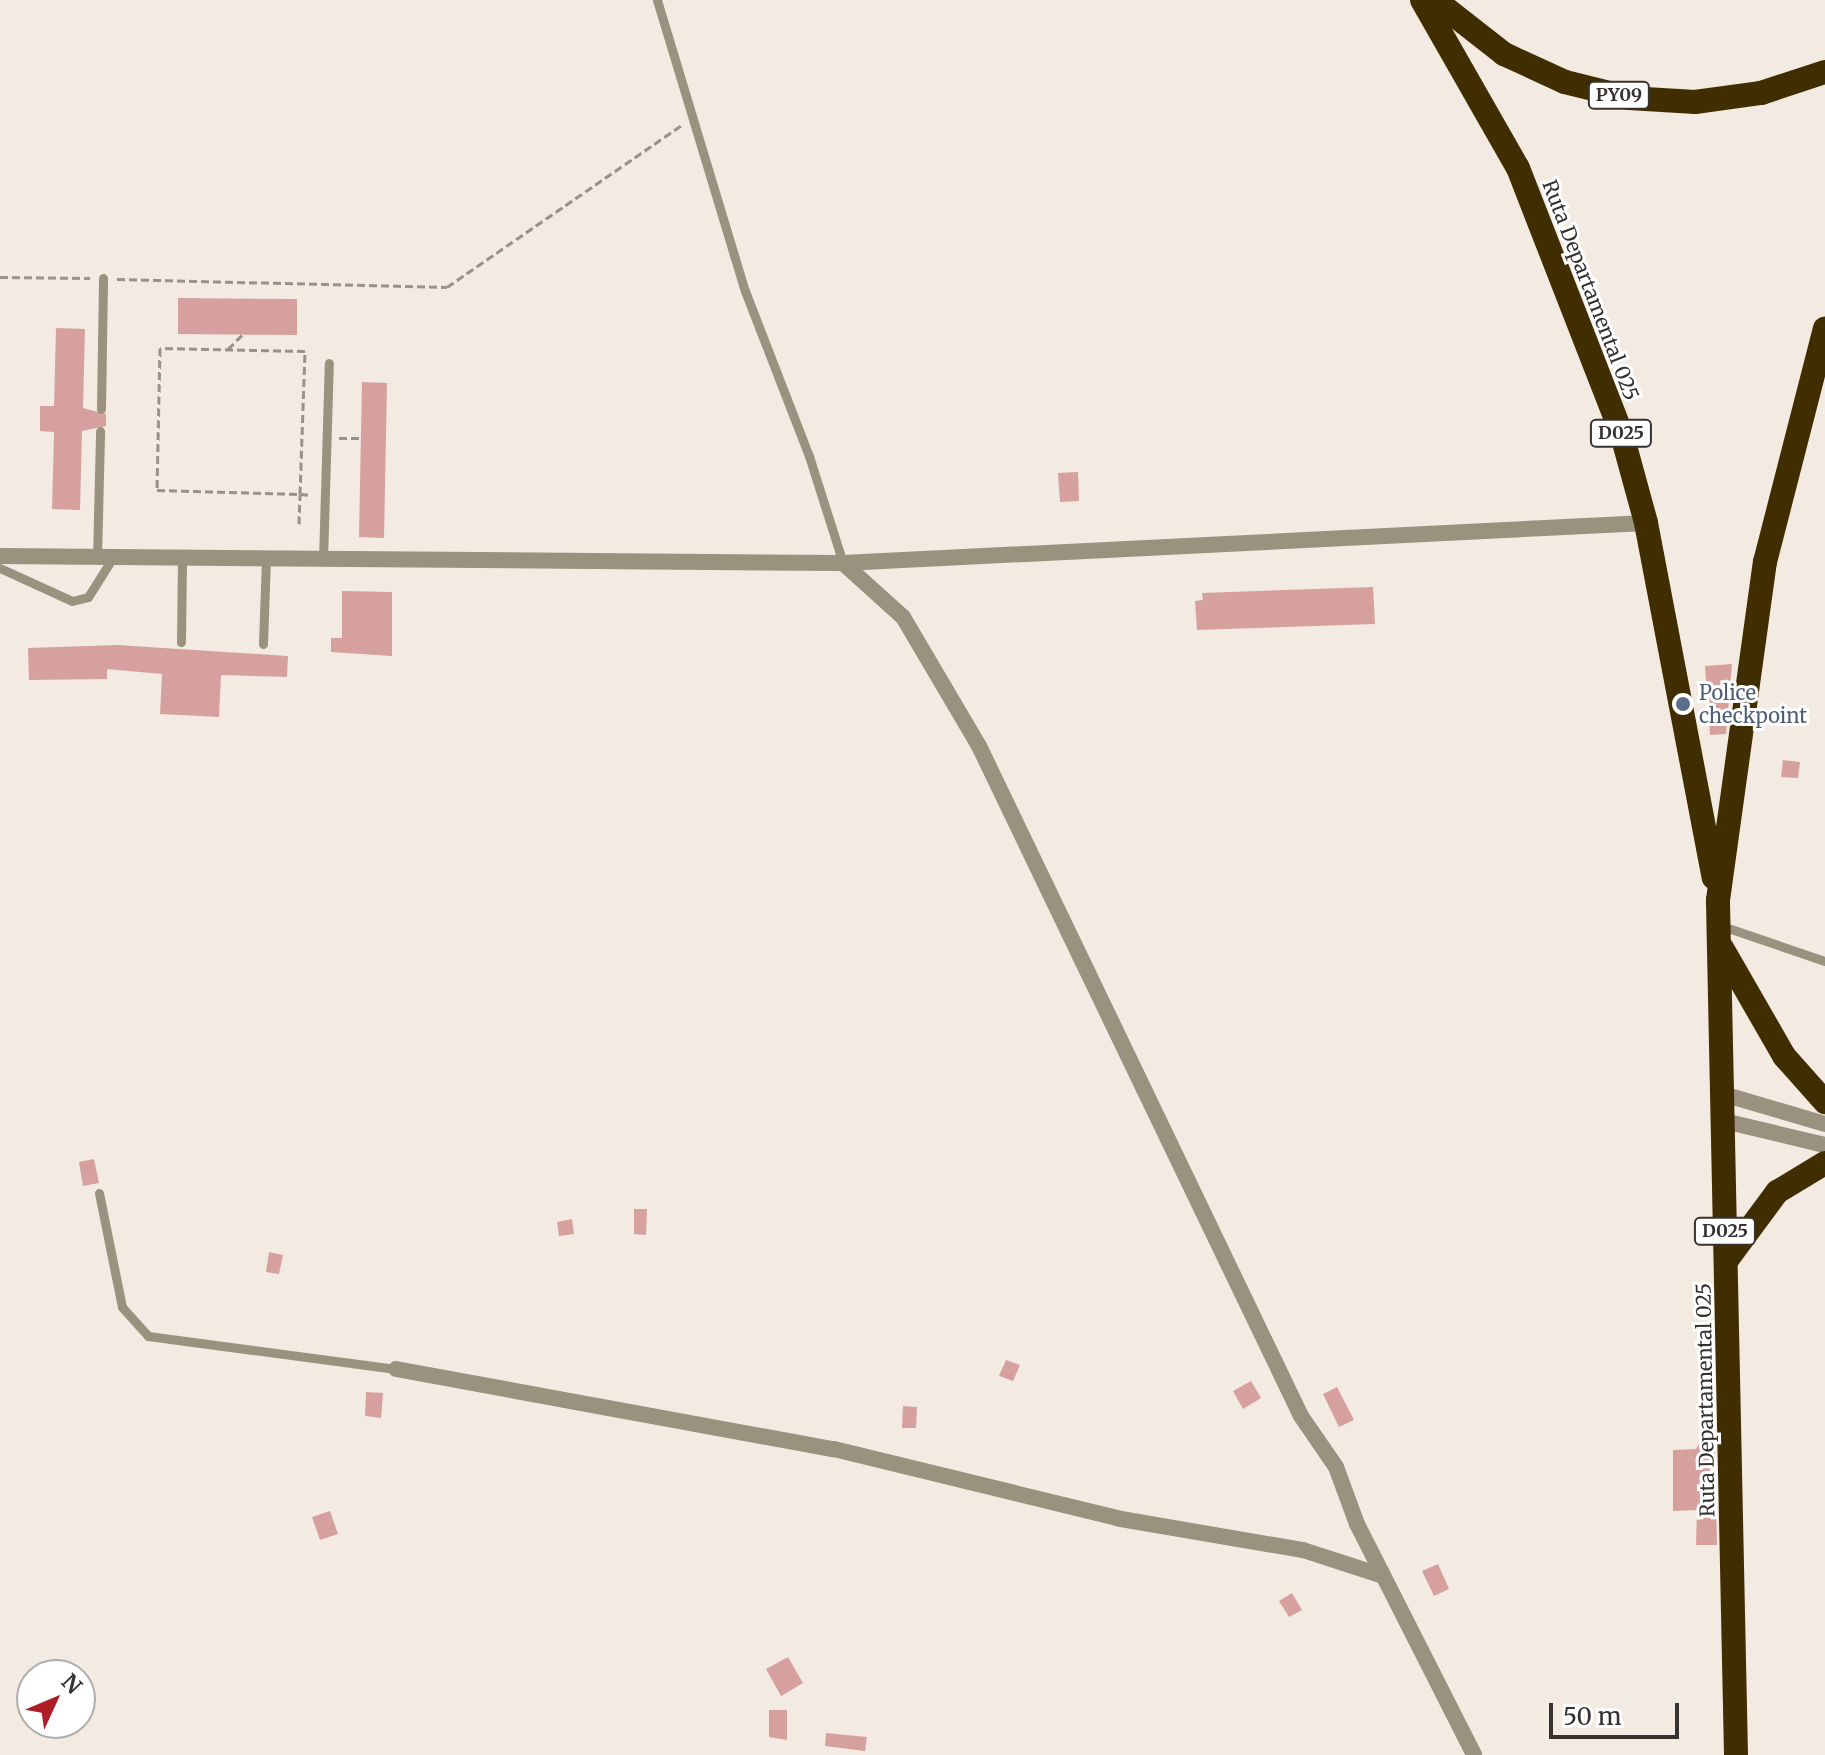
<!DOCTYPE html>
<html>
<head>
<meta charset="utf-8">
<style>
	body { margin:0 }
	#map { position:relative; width:1825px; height:1755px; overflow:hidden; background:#f3eae2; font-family:Merriweather,serif }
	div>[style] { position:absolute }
	.building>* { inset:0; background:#d6a09e }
	.path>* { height:3px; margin-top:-1.5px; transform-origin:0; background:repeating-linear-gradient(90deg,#98928c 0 8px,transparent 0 12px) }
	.lane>* { height:9px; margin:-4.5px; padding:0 4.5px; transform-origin:4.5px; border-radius:4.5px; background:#9a917e }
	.street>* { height:16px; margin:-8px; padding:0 8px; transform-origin:8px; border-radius:8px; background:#9a917e }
	.highway>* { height:24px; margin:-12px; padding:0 12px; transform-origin:12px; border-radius:12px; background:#402d00 }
	.dots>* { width:22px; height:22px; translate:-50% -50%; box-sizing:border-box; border:4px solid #fff; border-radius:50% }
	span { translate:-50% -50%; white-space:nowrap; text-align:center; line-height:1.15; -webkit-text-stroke:6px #fff; paint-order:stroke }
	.shield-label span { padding:2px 6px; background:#fff; border:2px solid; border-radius:6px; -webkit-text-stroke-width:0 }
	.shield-label { font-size:18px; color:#35322f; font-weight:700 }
	.street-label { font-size:20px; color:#35322f }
	.service-label { font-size:20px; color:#4e5e75 }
	.left { translate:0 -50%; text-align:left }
	.north { position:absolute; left:16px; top:1659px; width:80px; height:80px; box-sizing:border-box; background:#fff; border:2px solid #aeadac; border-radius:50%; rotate:46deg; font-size:22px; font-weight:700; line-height:32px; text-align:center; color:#35322f }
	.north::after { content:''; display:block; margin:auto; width:28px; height:36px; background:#af1d28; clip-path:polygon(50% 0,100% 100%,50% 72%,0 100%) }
	.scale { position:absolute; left:1549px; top:1703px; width:130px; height:36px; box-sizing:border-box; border:4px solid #35322f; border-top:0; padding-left:10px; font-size:24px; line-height:28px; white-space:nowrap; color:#35322f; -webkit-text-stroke:6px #fff; paint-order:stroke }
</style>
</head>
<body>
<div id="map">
	<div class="building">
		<i style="clip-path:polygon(178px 298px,297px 299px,297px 335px,178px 334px)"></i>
		<i style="clip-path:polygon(56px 328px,85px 329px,83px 408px,106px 414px,106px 426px,82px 431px,80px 510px,52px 509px,54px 432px,40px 431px,40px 406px,54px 406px)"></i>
		<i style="clip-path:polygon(362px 382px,387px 383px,384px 538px,359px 537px)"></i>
		<i style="clip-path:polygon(1078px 472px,1079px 501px,1060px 502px,1058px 473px)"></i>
		<i style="clip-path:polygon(1373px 587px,1375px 624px,1197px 630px,1195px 601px,1203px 600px,1202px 593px)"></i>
		<i style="clip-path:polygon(342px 591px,392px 592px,392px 656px,331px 652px,331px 638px,342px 638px)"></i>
		<i style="clip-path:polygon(117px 645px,288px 656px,287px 677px,221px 675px,219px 717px,160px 714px,162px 674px,107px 669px,107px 679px,29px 680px,28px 648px)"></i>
		<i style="clip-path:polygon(1732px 664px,1726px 734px,1710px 735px,1705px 666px)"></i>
		<i style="clip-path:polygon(1783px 760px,1800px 762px,1798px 778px,1781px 777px)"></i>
		<i style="clip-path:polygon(94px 1159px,99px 1183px,83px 1186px,79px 1162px)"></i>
		<i style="clip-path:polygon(634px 1209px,647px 1209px,646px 1235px,634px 1234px)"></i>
		<i style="clip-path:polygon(572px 1219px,574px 1234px,559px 1236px,557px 1222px)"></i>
		<i style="clip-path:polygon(269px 1252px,283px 1255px,279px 1274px,266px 1272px)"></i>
		<i style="clip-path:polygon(1006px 1360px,1020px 1365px,1013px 1381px,999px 1376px)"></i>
		<i style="clip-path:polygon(1251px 1381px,1261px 1398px,1243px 1409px,1233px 1391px)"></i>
		<i style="clip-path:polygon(1337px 1387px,1354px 1420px,1339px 1427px,1323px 1394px)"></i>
		<i style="clip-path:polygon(366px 1392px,383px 1393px,381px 1418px,365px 1416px)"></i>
		<i style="clip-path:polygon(903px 1406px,917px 1407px,916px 1428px,902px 1428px)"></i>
		<i style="clip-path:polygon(1714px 1421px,1717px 1545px,1696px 1545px,1697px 1510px,1673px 1511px,1673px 1450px,1696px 1449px)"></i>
		<i style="clip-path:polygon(330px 1511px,338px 1534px,320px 1540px,312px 1517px)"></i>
		<i style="clip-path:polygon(1438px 1564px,1449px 1589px,1434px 1596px,1422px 1571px)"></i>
		<i style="clip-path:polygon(1292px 1593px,1302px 1610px,1289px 1617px,1279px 1601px)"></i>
		<i style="clip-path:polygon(788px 1657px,803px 1683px,781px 1696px,766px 1669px)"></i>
		<i style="clip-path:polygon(769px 1710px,787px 1710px,787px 1740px,769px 1737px)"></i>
		<i style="clip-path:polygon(826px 1733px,867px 1737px,865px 1751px,825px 1746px)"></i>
	</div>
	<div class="path">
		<i style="left:0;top:277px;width:90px;rotate:0.6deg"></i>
		<i style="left:117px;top:279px;width:330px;rotate:1.4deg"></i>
		<i style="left:447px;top:287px;width:287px;rotate:-34.6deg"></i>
		<i style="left:228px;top:349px;width:20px;rotate:-45deg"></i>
		<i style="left:339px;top:438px;width:22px"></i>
		<i style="left:299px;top:524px;width:30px;rotate:-88deg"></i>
		<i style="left:300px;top:494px;width:143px;rotate:-88deg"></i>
		<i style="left:305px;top:351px;width:145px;rotate:-178.8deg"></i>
		<i style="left:160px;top:348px;width:142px;rotate:91.2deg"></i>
		<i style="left:157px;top:490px;width:143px;rotate:1.6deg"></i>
		<i style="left:300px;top:494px;width:12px;rotate:5deg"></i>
	</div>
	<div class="lane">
		<i style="left:657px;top:0;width:304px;rotate:73.2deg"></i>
		<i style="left:745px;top:291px;width:177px;rotate:68.8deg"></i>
		<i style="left:809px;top:456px;width:112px;rotate:72.4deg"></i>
		<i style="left:101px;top:409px;width:131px;rotate:-89.1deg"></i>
		<i style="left:97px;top:558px;width:127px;rotate:-88.6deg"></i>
		<i style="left:323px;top:560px;width:197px;rotate:-88.3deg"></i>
		<i style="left:0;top:568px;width:79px;rotate:24.6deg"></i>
		<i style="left:72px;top:601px;width:16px;rotate:-14deg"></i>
		<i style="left:88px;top:597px;width:45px;rotate:-57.7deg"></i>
		<i style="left:181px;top:642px;width:83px;rotate:-89.3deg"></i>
		<i style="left:263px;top:644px;width:84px;rotate:-88deg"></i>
		<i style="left:1722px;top:926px;width:109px;rotate:18.8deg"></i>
		<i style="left:99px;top:1193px;width:116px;rotate:78.6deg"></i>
		<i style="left:122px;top:1307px;width:39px;rotate:48deg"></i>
		<i style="left:148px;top:1336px;width:250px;rotate:7.6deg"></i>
	</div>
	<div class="street">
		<i style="left:0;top:556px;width:843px;rotate:0.48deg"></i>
		<i style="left:843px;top:563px;width:804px;rotate:-2.85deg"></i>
		<i style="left:843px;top:563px;width:81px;rotate:42deg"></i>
		<i style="left:903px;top:617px;width:150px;rotate:59.5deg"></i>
		<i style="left:979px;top:746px;width:743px;rotate:64.33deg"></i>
		<i style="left:1301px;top:1416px;width:62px;rotate:55.5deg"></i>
		<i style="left:1336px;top:1467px;width:61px;rotate:69.8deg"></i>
		<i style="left:1357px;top:1524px;width:259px;rotate:63.1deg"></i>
		<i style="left:1723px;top:1094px;width:106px;rotate:16.4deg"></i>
		<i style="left:1724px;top:1121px;width:104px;rotate:13.4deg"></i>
		<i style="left:396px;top:1369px;width:445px;rotate:10.4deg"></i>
		<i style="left:834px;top:1449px;width:295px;rotate:13.7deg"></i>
		<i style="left:1121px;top:1519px;width:185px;rotate:9.7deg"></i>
		<i style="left:1303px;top:1550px;width:84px;rotate:18deg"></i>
	</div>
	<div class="highway">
		<i style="left:1422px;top:0;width:193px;rotate:60.3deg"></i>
		<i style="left:1518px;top:168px;width:287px;rotate:68.7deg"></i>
		<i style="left:1622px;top:435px;width:91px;rotate:74.7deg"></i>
		<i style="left:1646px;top:523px;width:361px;rotate:79.2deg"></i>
		<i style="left:1435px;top:0;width:88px;rotate:38deg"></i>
		<i style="left:1504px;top:54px;width:67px;rotate:24.7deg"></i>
		<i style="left:1565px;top:82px;width:66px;rotate:14deg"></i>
		<i style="left:1629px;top:98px;width:66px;rotate:3.5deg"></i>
		<i style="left:1695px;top:102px;width:67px;rotate:-7.8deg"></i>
		<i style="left:1761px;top:93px;width:67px;rotate:-18.2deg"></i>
		<i style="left:1722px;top:948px;width:125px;rotate:60.1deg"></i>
		<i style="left:1784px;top:1056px;width:62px;rotate:48.3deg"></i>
		<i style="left:1726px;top:1261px;width:86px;rotate:-53.5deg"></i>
		<i style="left:1777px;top:1192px;width:56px;rotate:-31.1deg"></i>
		<i style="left:1736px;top:1755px;width:855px;rotate:-91.21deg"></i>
		<i style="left:1718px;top:900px;width:341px;rotate:-82.1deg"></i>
		<i style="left:1765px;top:562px;width:241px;rotate:-75.6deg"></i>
	</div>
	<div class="dots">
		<i style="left:1683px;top:704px;background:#5c6f8a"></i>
	</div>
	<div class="shield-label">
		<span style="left:1619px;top:95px">PY09</span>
		<span style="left:1621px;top:433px">D025</span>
		<span style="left:1725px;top:1231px">D025</span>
	</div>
	<div class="street-label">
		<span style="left:1591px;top:290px;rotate:69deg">Ruta Departamental 025</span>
		<span style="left:1705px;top:1400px;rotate:-91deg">Ruta Departamental 025</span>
	</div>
	<div class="service-label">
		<span class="left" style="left:1699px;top:704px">Police<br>checkpoint</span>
	</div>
	<div class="north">N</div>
	<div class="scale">50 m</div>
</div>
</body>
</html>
